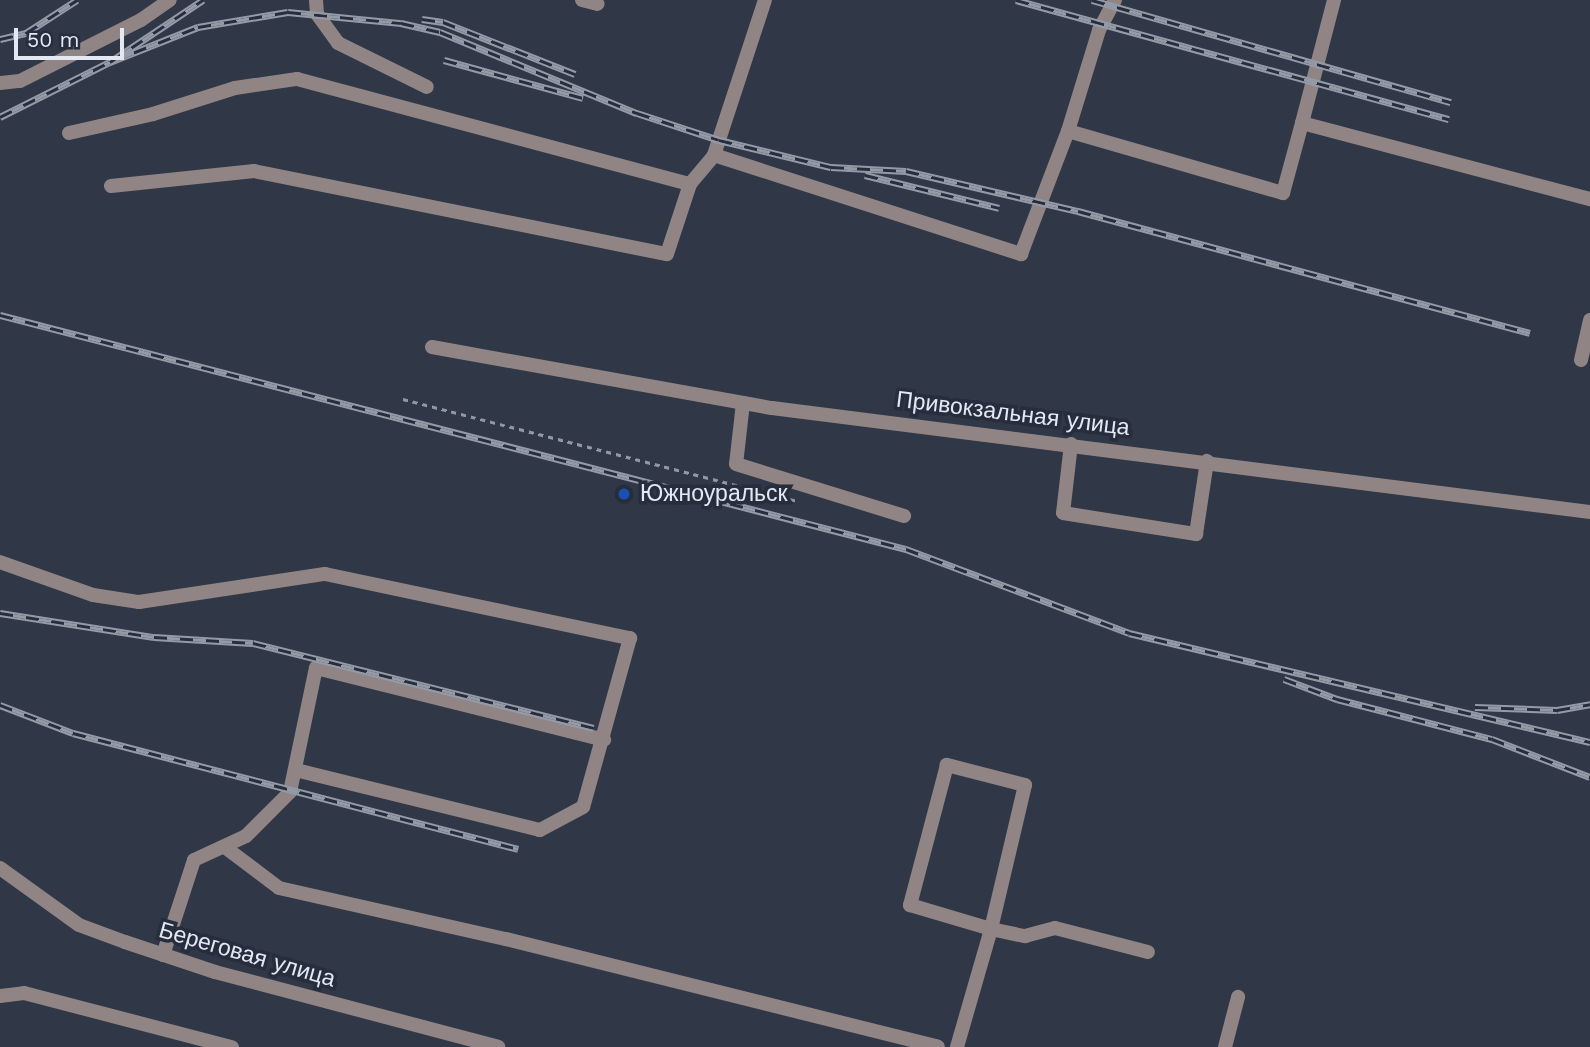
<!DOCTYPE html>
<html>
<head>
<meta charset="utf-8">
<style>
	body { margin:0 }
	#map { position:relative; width:1590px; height:1047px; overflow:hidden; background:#303747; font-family:"Work Sans",sans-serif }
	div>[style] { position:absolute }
	.path>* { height:2.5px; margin-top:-1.25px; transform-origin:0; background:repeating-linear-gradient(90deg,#9297a5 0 5px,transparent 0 10px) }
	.minor>* { height:14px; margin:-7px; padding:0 7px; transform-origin:7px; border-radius:7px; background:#908584 }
	.rail>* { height:7px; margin-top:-3.5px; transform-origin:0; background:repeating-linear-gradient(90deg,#262d3d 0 13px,#959aa7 0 26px); box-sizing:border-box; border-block:2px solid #959aa7 }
	.dots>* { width:19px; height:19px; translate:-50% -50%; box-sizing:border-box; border:4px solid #262d3d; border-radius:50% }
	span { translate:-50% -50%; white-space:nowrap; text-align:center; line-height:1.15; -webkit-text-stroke:7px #262d3d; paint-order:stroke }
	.street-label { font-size:23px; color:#e4e8f3 }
	.poi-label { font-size:23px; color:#e4e8f3 }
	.left { translate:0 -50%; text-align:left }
	.scale { position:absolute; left:14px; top:28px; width:110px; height:32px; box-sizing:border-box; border:4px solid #e4e8f3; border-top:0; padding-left:9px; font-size:21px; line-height:24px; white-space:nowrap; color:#e4e8f3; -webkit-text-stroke:5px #262d3d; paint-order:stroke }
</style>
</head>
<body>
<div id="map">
	<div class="path">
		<i style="left:403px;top:399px;width:406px;rotate:14.5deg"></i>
	</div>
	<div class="minor">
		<i style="left:316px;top:0;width:14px;rotate:86deg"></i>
		<i style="left:317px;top:14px;width:36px;rotate:54deg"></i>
		<i style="left:338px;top:43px;width:99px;rotate:26.3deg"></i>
		<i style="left:582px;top:0;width:16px;rotate:14deg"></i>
		<i style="left:0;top:83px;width:20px;rotate:-6deg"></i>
		<i style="left:20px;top:81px;width:136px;rotate:-26.8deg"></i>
		<i style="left:141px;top:20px;width:35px;rotate:-35deg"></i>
		<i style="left:1302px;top:123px;width:127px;rotate:-75.4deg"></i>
		<i style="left:1068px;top:131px;width:106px;rotate:-72.9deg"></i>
		<i style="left:1099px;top:30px;width:34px;rotate:-62deg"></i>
		<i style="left:69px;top:133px;width:86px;rotate:-12.7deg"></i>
		<i style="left:153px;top:114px;width:86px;rotate:-17.6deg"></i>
		<i style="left:235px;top:88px;width:63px;rotate:-8.3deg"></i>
		<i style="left:297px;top:79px;width:407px;rotate:15deg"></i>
		<i style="left:714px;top:155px;width:163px;rotate:-71.8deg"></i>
		<i style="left:111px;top:186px;width:144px;rotate:-6deg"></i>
		<i style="left:254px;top:171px;width:421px;rotate:11.4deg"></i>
		<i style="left:667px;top:254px;width:74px;rotate:-71.8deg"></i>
		<i style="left:690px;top:184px;width:38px;rotate:-50deg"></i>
		<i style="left:714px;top:155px;width:323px;rotate:17.9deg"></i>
		<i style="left:1021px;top:254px;width:132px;rotate:-69.1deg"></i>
		<i style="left:1068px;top:131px;width:224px;rotate:16.1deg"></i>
		<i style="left:1283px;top:193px;width:73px;rotate:-74.8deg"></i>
		<i style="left:1302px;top:123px;width:298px;rotate:14.8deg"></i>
		<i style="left:432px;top:347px;width:345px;rotate:10.2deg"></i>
		<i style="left:772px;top:408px;width:825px;rotate:7.25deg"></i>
		<i style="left:1581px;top:360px;width:41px;rotate:-77.3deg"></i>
		<i style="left:743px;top:403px;width:61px;rotate:96.5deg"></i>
		<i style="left:736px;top:464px;width:176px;rotate:17.2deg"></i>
		<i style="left:1071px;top:444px;width:69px;rotate:96.6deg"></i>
		<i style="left:1063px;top:513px;width:135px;rotate:9deg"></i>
		<i style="left:1196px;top:534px;width:74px;rotate:-81.4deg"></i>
		<i style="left:0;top:562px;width:99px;rotate:19.5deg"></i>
		<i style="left:93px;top:595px;width:47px;rotate:8.7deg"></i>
		<i style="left:139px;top:602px;width:188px;rotate:-8.6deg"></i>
		<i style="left:325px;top:574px;width:312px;rotate:11.9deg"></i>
		<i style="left:630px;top:638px;width:175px;rotate:105.5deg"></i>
		<i style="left:583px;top:807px;width:49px;rotate:151.9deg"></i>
		<i style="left:540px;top:830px;width:251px;rotate:-166.2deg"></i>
		<i style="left:226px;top:848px;width:66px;rotate:37deg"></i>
		<i style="left:279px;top:888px;width:233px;rotate:12.7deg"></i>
		<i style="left:506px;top:939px;width:445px;rotate:14deg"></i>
		<i style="left:0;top:868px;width:97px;rotate:35.8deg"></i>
		<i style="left:79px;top:925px;width:49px;rotate:20.3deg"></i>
		<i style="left:125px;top:942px;width:95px;rotate:18.4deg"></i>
		<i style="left:215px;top:972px;width:293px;rotate:14.8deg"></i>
		<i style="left:163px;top:955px;width:100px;rotate:-71.9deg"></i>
		<i style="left:194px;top:860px;width:57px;rotate:-24.8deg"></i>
		<i style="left:246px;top:836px;width:62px;rotate:-45deg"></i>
		<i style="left:290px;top:792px;width:127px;rotate:-78.2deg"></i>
		<i style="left:316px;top:668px;width:297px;rotate:14deg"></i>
		<i style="left:0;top:996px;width:24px;rotate:-7deg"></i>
		<i style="left:24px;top:993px;width:215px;rotate:14.6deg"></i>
		<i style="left:957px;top:1047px;width:123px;rotate:-73.9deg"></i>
		<i style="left:991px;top:929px;width:148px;rotate:-76.7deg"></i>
		<i style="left:1025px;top:785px;width:81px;rotate:-165.6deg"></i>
		<i style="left:947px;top:765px;width:145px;rotate:104.8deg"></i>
		<i style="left:910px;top:905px;width:84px;rotate:16.5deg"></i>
		<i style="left:991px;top:929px;width:35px;rotate:12deg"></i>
		<i style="left:1025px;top:936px;width:31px;rotate:-15deg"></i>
		<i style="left:1055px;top:928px;width:96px;rotate:14.5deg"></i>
		<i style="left:1225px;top:1047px;width:52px;rotate:-75.4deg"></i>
	</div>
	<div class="rail">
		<i style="left:1016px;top:0;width:449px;rotate:15.4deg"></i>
		<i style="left:1092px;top:0;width:373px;rotate:15.9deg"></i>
		<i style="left:422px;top:19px;width:21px;rotate:8deg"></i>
		<i style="left:443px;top:22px;width:142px;rotate:21.5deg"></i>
		<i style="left:0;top:39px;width:27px;rotate:-13deg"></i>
		<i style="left:26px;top:33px;width:61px;rotate:-32.9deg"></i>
		<i style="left:444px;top:60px;width:144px;rotate:15.3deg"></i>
		<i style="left:110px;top:62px;width:95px;rotate:-21.7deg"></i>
		<i style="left:198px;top:27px;width:91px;rotate:-9.5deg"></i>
		<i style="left:288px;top:12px;width:114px;rotate:5.6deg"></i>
		<i style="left:401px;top:23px;width:40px;rotate:13deg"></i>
		<i style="left:440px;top:32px;width:213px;rotate:22.4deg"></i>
		<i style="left:637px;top:113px;width:86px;rotate:18.2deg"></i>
		<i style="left:719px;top:140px;width:115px;rotate:13.6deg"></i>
		<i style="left:831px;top:167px;width:75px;rotate:3.1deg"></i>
		<i style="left:906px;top:171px;width:177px;rotate:13.1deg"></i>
		<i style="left:1078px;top:211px;width:468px;rotate:15.1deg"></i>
		<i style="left:0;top:117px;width:123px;rotate:-26.6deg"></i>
		<i style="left:110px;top:62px;width:112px;rotate:-33.7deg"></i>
		<i style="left:865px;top:175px;width:138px;rotate:13.8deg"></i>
		<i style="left:0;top:315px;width:936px;rotate:14.48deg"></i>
		<i style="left:906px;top:549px;width:238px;rotate:20.6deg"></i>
		<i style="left:1129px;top:633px;width:474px;rotate:13.3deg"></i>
		<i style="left:0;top:613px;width:156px;rotate:8.9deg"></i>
		<i style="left:154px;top:637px;width:99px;rotate:3.5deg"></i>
		<i style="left:253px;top:643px;width:351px;rotate:14deg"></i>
		<i style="left:1284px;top:679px;width:57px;rotate:20.7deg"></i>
		<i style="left:1337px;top:699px;width:160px;rotate:14.5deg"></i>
		<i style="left:1492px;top:739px;width:105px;rotate:21.2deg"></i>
		<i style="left:0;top:705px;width:78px;rotate:21deg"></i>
		<i style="left:73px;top:733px;width:460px;rotate:14.6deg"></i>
		<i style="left:1475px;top:707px;width:82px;rotate:2.1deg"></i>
		<i style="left:1557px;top:710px;width:34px;rotate:-10deg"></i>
	</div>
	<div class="dots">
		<i style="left:624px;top:494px;background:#1a4fb4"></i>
	</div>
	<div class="street-label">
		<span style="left:1013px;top:414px;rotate:7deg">Привокзальная улица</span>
		<span style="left:247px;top:955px;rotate:16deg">Береговая улица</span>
	</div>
	<div class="poi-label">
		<span class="left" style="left:640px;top:494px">Южноуральск</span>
	</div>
	<div class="scale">50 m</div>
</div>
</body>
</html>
